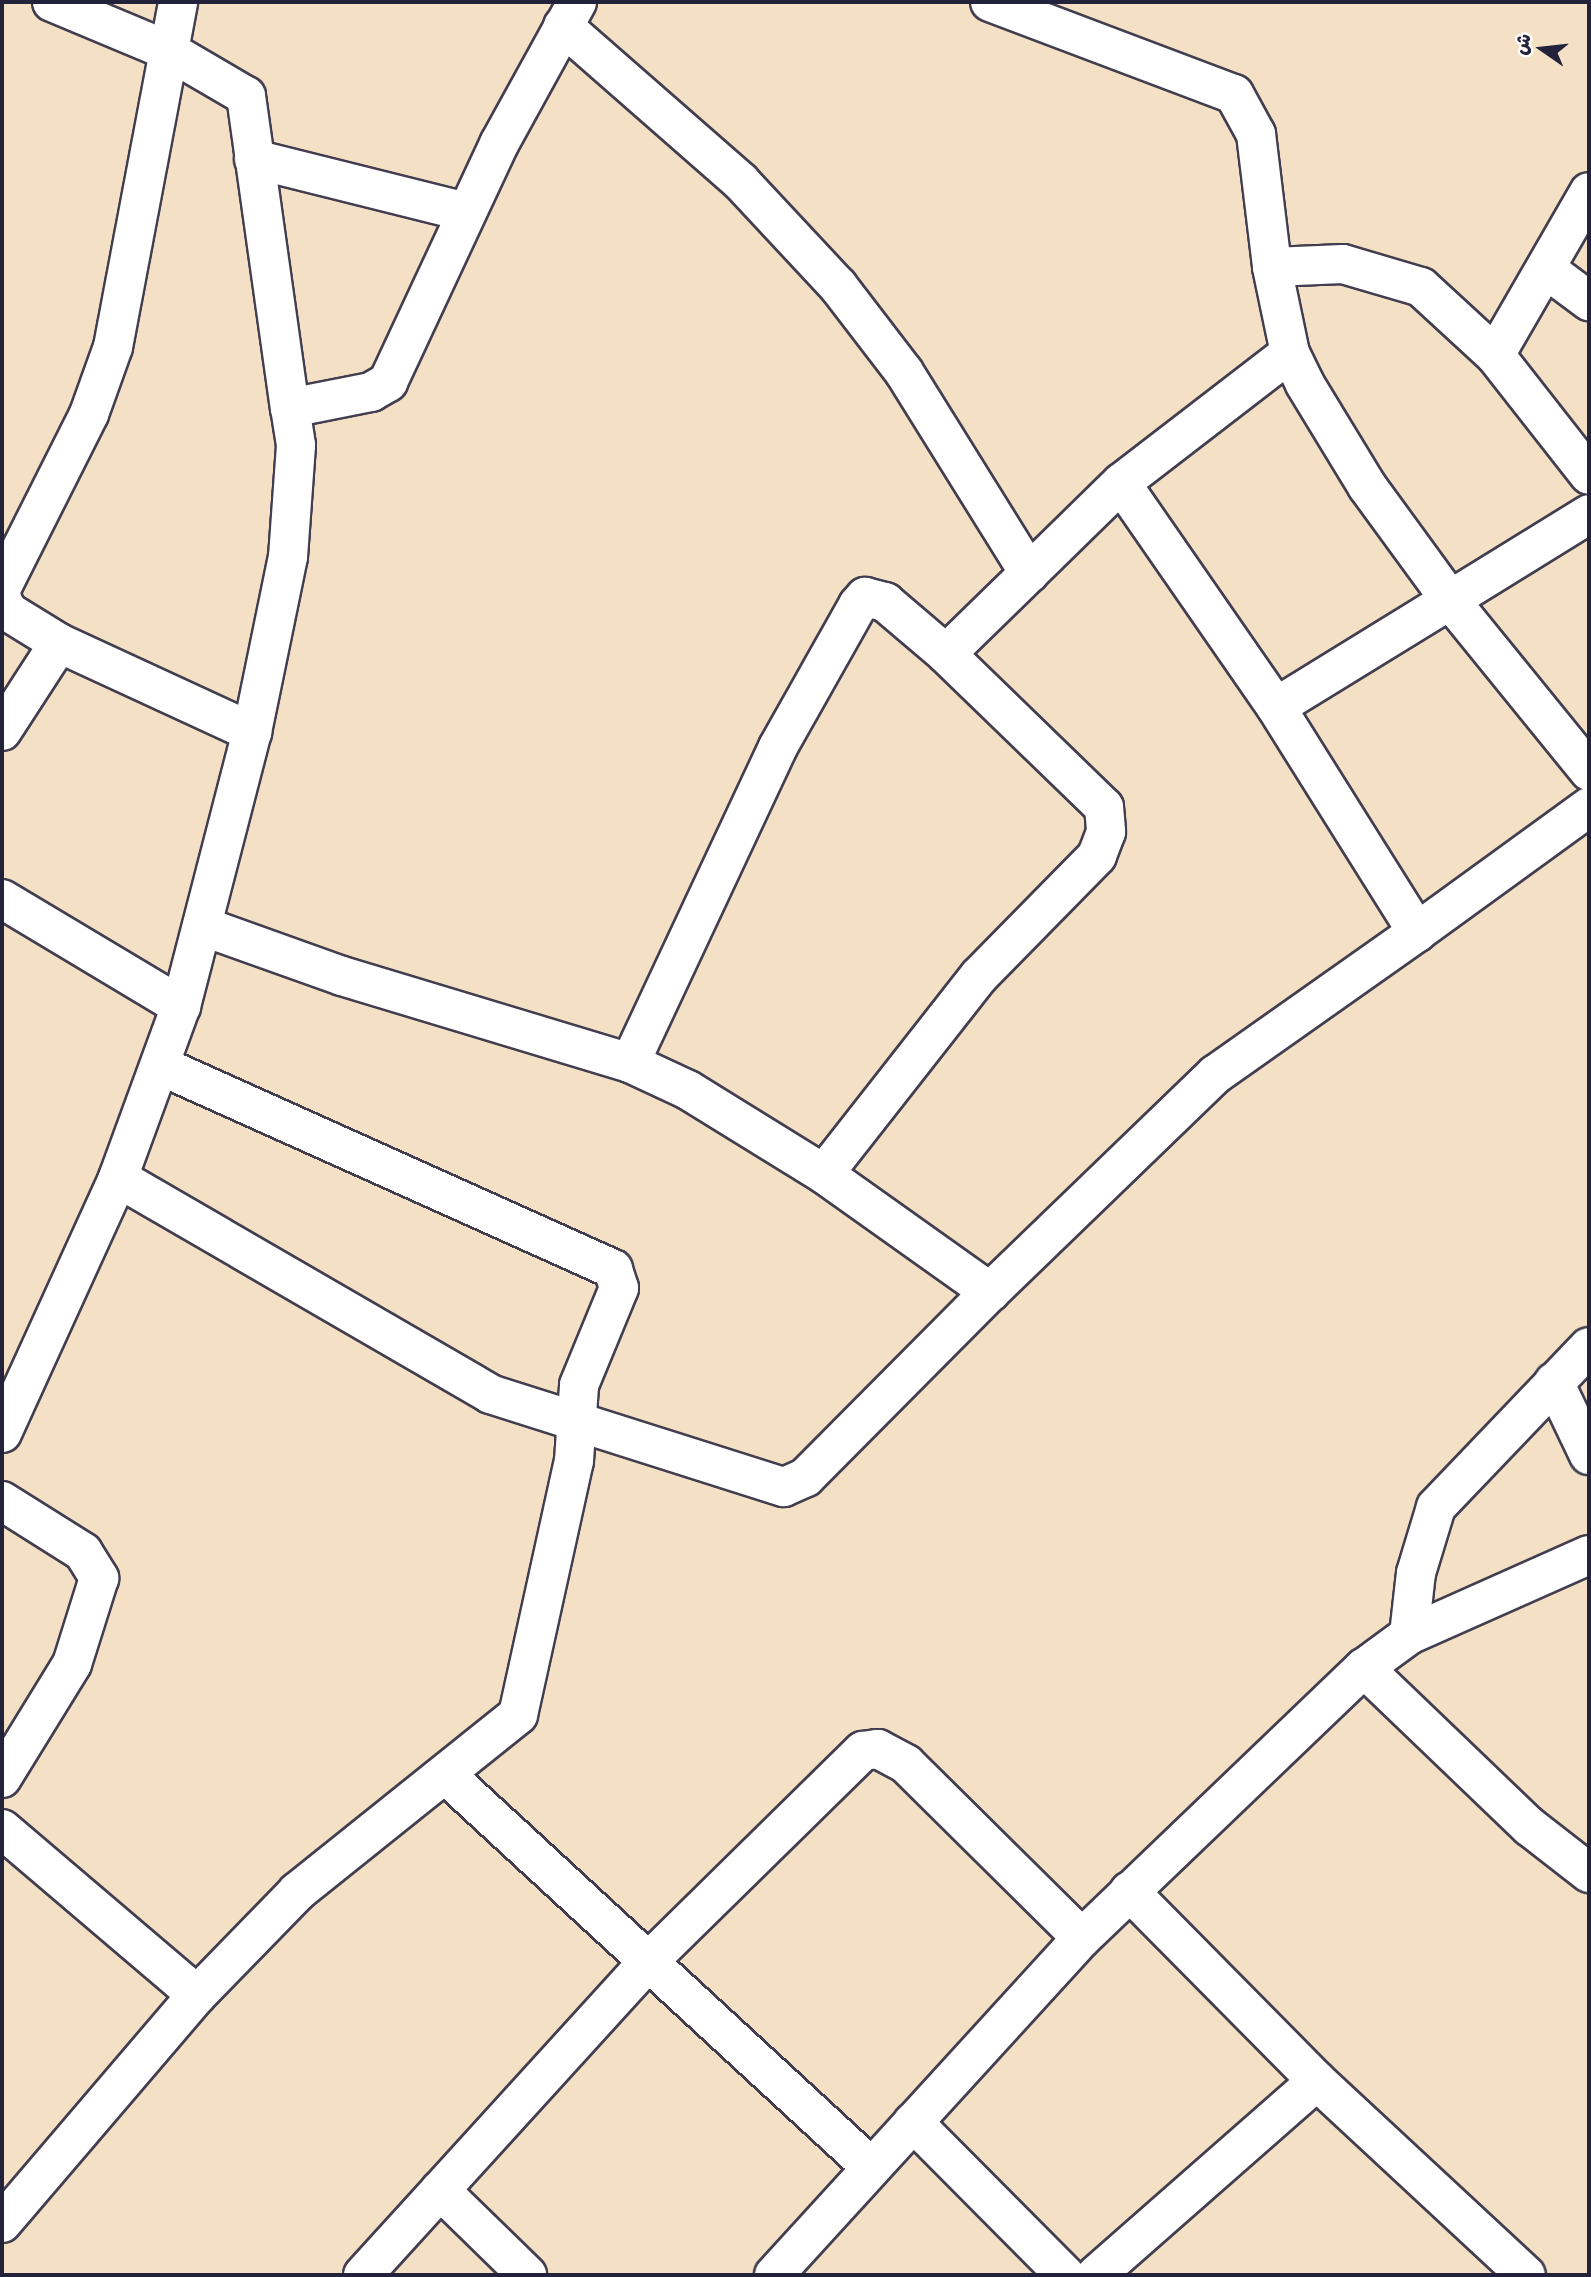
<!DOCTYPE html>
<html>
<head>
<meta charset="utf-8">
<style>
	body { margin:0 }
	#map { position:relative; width:1591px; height:2277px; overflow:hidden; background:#f4e0c5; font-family:Mali,"Playpen Sans Arabic",sans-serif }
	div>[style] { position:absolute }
	.roads { filter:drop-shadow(2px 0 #423e50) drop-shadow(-2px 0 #423e50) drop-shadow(0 2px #423e50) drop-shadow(0 -2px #423e50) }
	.minor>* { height:38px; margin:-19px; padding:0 19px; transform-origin:19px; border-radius:19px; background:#fff }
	span { translate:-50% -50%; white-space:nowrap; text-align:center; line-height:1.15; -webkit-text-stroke:5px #fdfcf7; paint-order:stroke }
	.frame { position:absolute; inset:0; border:4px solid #22223b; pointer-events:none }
	.north { position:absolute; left:1507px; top:14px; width:70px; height:70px; -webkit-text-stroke:5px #fdfcf7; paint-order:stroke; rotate:284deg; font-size:19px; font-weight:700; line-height:28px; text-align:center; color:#22223b }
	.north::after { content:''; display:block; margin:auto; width:24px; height:32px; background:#22223b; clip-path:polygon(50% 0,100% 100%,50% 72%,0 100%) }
</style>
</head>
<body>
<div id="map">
	<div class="roads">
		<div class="minor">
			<i style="left:52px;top:2px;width:127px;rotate:22.7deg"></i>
			<i style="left:169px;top:51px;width:89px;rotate:30.3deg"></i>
			<i style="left:246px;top:96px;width:315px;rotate:82deg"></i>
			<i style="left:290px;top:408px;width:83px;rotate:-11.2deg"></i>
			<i style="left:371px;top:392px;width:20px;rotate:-30deg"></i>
			<i style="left:388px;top:382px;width:263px;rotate:-65deg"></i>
			<i style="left:499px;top:144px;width:162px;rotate:-61.2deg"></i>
			<i style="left:990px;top:2px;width:261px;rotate:20.7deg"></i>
			<i style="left:1234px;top:94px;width:46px;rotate:61.2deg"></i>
			<i style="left:1256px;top:134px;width:134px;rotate:83.1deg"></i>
			<i style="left:1272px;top:267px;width:71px;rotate:-2.4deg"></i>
			<i style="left:1343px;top:264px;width:81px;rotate:16.4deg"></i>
			<i style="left:1421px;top:287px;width:100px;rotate:42.6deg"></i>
			<i style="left:1495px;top:355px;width:152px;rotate:51.9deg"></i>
			<i style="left:563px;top:26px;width:237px;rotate:41.2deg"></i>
			<i style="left:741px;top:182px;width:142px;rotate:47deg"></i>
			<i style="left:838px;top:286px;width:108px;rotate:52.5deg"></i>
			<i style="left:904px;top:372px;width:237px;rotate:58.1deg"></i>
			<i style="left:1029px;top:573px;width:129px;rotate:-44.4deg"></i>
			<i style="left:254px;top:159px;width:219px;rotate:14deg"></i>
			<i style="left:1272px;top:267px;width:88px;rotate:78.2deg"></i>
			<i style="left:1290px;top:353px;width:34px;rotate:64deg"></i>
			<i style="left:1305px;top:384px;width:119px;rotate:58.7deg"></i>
			<i style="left:1367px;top:486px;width:141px;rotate:53.9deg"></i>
			<i style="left:1450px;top:600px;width:163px;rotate:-31.7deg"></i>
			<i style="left:1546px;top:269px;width:54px;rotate:36.7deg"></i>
			<i style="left:1495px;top:355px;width:188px;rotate:-60deg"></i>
			<i style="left:1029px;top:573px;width:116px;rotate:135.7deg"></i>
			<i style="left:946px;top:654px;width:220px;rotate:44.1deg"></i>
			<i style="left:1104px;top:807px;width:25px;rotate:85deg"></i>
			<i style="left:1106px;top:832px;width:26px;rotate:111deg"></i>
			<i style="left:1097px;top:856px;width:168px;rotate:134.5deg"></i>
			<i style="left:979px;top:976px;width:251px;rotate:128.1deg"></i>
			<i style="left:824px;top:1174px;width:204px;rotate:35.4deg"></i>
			<i style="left:990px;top:1292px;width:314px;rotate:-44deg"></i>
			<i style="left:1216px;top:1074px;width:246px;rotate:-35.2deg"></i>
			<i style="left:2px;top:587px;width:194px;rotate:-63.3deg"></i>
			<i style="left:89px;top:414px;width:71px;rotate:-70.3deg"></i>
			<i style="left:113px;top:347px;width:351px;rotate:-79.3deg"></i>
			<i style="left:2px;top:599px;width:13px;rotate:67deg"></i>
			<i style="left:7px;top:611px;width:61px;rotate:31.6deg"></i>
			<i style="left:59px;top:643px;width:213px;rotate:24.8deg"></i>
			<i style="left:1276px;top:707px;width:272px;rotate:-124.7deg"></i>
			<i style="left:1121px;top:483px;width:213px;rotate:-37.6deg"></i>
			<i style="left:2px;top:731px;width:105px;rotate:-57.1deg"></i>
			<i style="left:1589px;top:771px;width:220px;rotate:-129.1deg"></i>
			<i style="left:1450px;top:600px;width:204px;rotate:148.4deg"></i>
			<i style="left:1276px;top:707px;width:266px;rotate:57.9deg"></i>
			<i style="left:1417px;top:932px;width:213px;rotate:-36deg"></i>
			<i style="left:2px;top:899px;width:209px;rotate:30.9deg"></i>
			<i style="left:202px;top:926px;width:149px;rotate:19.7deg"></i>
			<i style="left:342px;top:976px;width:301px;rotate:16.8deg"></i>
			<i style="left:630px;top:1063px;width:64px;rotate:25deg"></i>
			<i style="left:688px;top:1090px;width:160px;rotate:31.7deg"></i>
			<i style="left:630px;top:1063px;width:349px;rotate:-64.9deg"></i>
			<i style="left:778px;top:747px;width:163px;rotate:-60.6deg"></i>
			<i style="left:858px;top:605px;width:11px;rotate:-49deg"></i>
			<i style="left:865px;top:597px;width:21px;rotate:14deg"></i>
			<i style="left:885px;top:602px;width:80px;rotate:40.4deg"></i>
			<i style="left:118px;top:1178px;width:430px;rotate:30.1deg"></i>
			<i style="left:490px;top:1394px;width:308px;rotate:17.6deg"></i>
			<i style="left:784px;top:1487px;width:24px;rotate:-24deg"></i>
			<i style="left:806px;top:1477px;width:261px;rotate:-45.2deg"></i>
			<i style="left:1554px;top:1382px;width:81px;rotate:64.4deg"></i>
			<i style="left:2px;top:1433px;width:280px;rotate:-65.5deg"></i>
			<i style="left:118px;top:1178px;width:183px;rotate:-69.9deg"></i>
			<i style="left:181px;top:1006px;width:283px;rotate:-75.5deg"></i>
			<i style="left:252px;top:732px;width:179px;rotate:-78.4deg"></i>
			<i style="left:288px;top:557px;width:112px;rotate:-85.9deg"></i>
			<i style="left:296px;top:445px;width:37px;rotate:-99deg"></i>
			<i style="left:2px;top:1501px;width:96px;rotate:32.2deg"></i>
			<i style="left:83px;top:1552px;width:31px;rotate:58deg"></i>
			<i style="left:99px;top:1578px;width:90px;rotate:107.4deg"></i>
			<i style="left:72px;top:1664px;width:134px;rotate:121.6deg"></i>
			<i style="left:1409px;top:1635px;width:62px;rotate:-83.6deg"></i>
			<i style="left:1416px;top:1573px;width:69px;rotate:-73.1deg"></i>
			<i style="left:1436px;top:1507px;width:221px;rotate:-46.3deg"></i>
			<i style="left:1364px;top:1668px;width:230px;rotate:43.8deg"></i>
			<i style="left:1530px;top:1827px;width:75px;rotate:37.9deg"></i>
			<i style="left:446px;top:1775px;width:578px;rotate:42.69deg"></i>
			<i style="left:2px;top:1829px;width:256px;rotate:40.4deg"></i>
			<i style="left:1317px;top:2081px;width:285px;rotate:42.9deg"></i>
			<i style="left:913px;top:2122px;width:216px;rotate:45.2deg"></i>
			<i style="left:440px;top:2190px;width:122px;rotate:44.3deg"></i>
			<i style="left:2px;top:2223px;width:300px;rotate:-49.5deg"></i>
			<i style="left:197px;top:1995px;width:144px;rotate:-45.8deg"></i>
			<i style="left:297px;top:1892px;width:283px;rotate:-38.7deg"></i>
			<i style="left:518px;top:1715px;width:260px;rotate:-77.6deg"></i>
			<i style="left:574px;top:1461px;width:76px;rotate:-86.2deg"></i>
			<i style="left:579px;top:1385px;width:105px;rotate:-67.6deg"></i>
			<i style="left:619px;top:1288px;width:20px;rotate:-108deg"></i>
			<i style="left:613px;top:1269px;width:495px;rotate:-155.8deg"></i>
			<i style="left:363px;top:2275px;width:428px;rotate:-47.7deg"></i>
			<i style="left:651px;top:1959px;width:297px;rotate:-44.5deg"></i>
			<i style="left:863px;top:1751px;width:15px;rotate:-8deg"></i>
			<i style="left:878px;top:1749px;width:32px;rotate:28deg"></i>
			<i style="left:906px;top:1764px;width:247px;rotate:44.7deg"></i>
			<i style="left:774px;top:2275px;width:457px;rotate:-47.6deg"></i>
			<i style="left:1082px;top:1938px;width:390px;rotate:-43.8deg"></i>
			<i style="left:1364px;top:1668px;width:56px;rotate:-36.3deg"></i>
			<i style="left:1409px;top:1635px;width:197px;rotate:-24deg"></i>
			<i style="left:1096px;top:2275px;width:294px;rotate:-41.3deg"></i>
			<i style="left:1317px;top:2081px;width:267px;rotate:-134.7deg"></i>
		</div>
	</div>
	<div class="frame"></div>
	<div class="north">ش</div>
</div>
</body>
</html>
